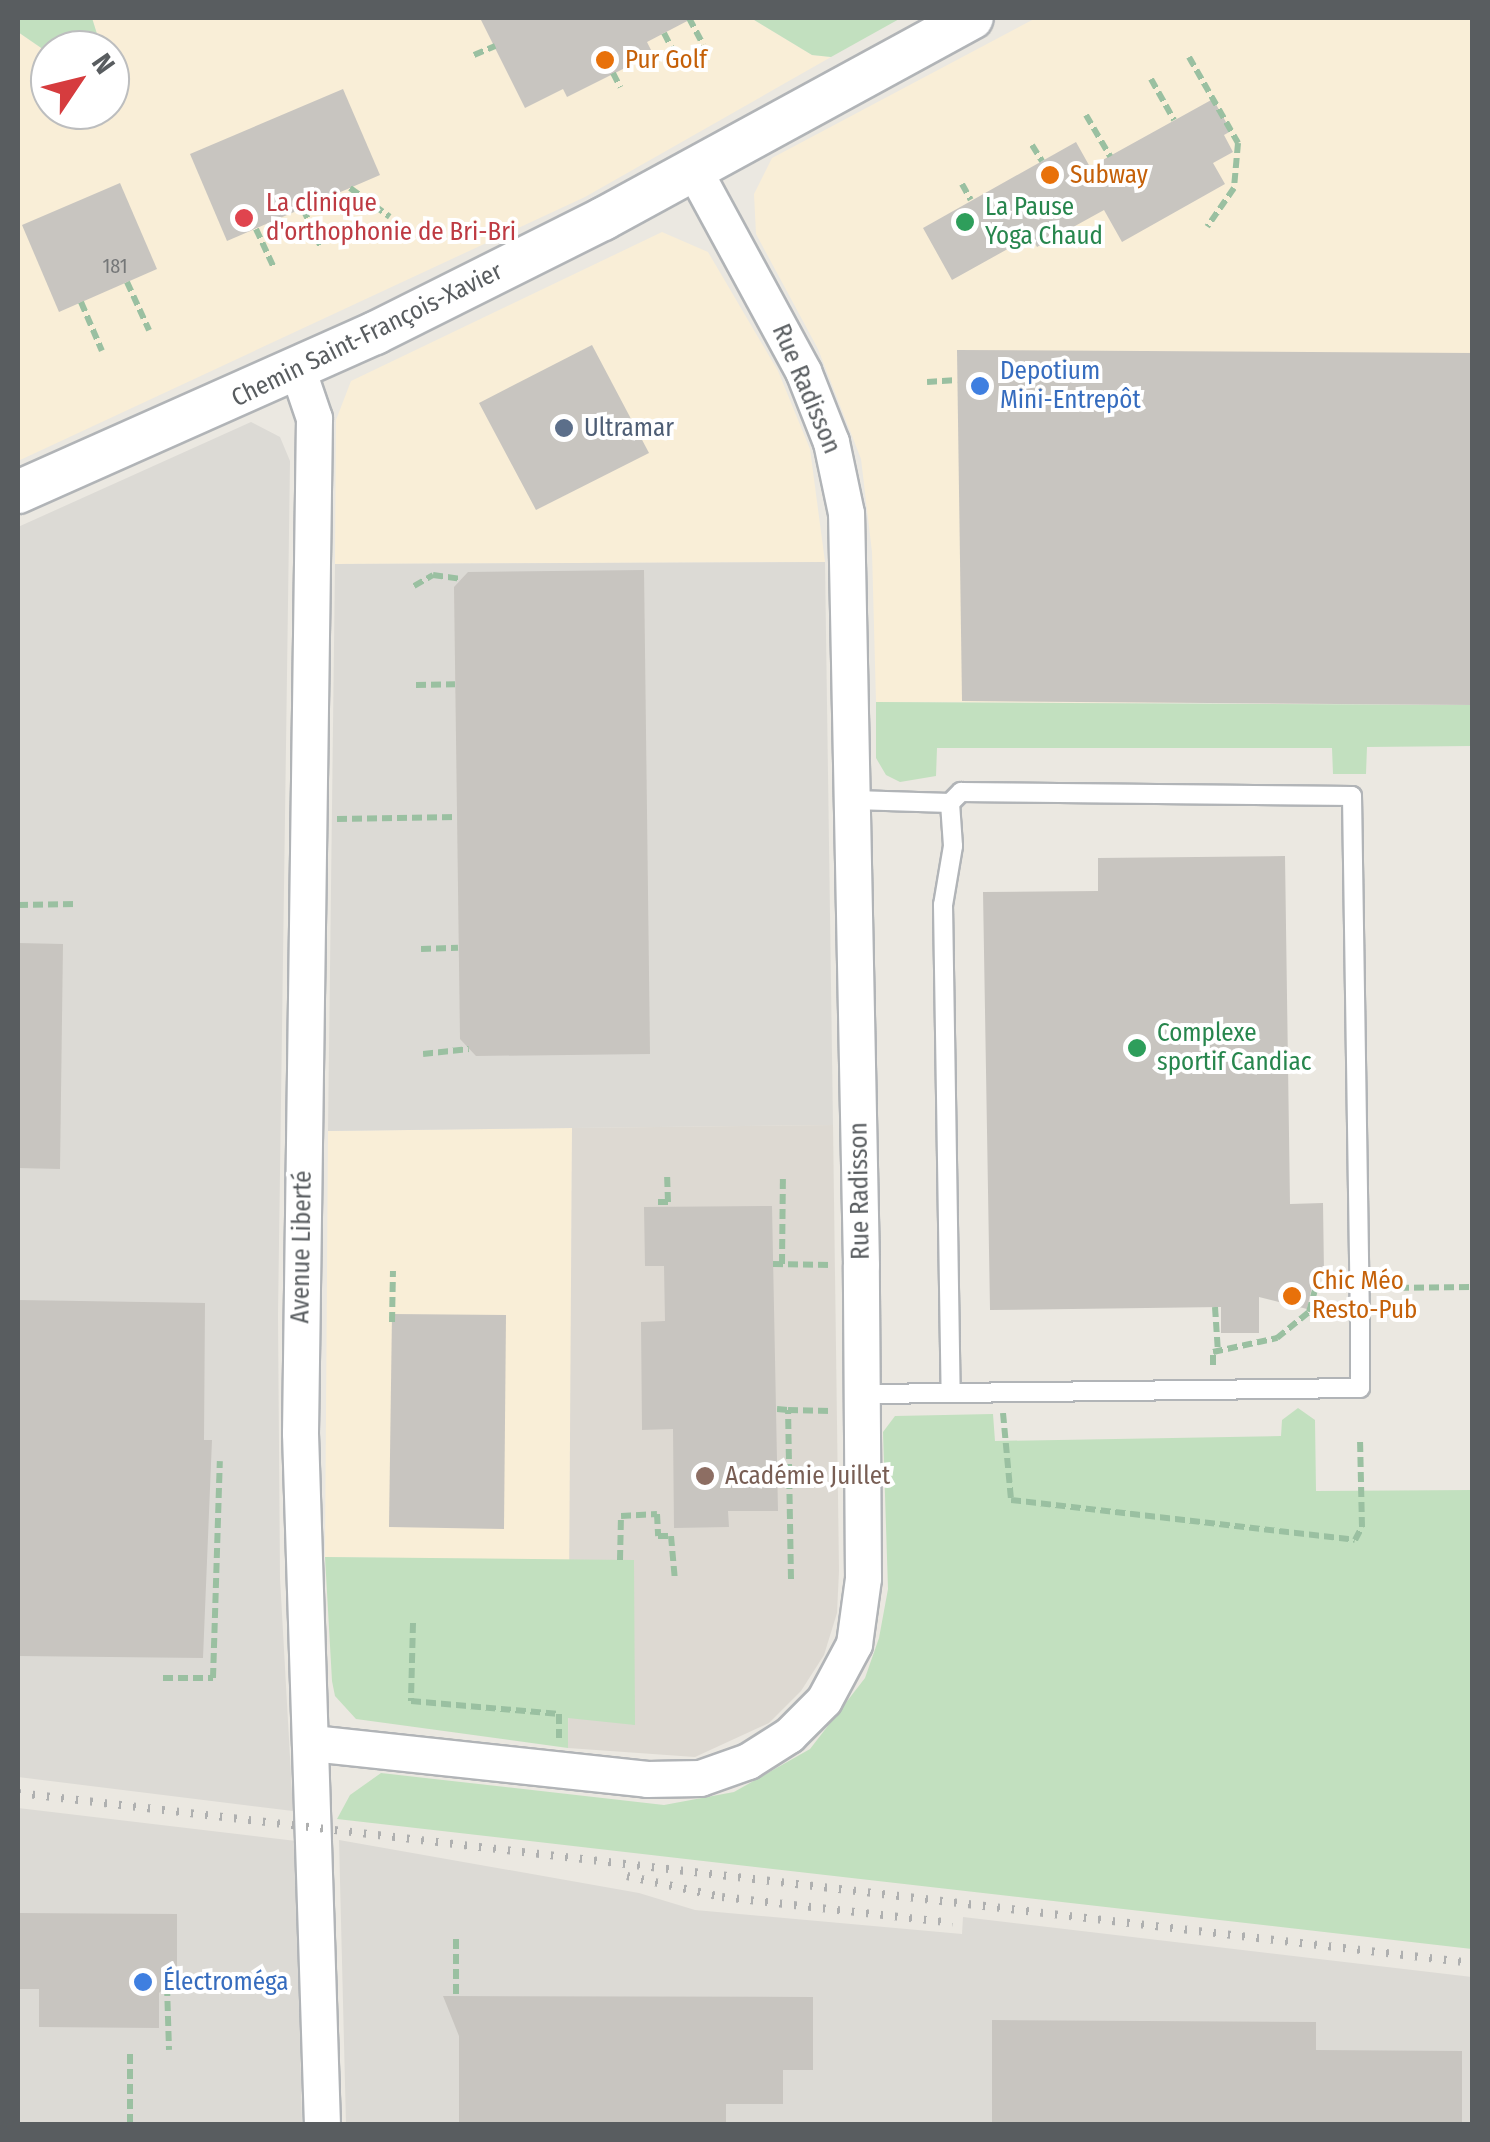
<!DOCTYPE html>
<html>
<head>
<meta charset="utf-8">
<style>
	body { margin:0 }
	#map { position:relative; width:1490px; height:2142px; overflow:hidden; background:#ebe8e1; font-family:"Fira Sans Condensed",sans-serif }
	div>[style] { position:absolute }
	.commercial>* { inset:0; background:#f9eed7 }
	.industrial>* { inset:0; background:#dcdad5 }
	.education>* { inset:0; background:#ddd9d2 }
	.green>* { inset:0; background:#c2e0bf }
	.building>* { inset:0; background:#c8c5c0 }
	.path>* { height:6px; margin-top:-3px; transform-origin:0; background:repeating-linear-gradient(90deg,#9ac0a1 0 10px,transparent 0 15px) }
	.roads { filter:drop-shadow(2px 0 #b1b4b7) drop-shadow(-2px 0 #b1b4b7) drop-shadow(0 2px #b1b4b7) drop-shadow(0 -2px #b1b4b7) }
	.service>* { height:18px; margin:-9px; padding:0 9px; transform-origin:9px; border-radius:9px; background:#fff }
	.minor>* { height:35px; margin:-17.5px; padding:0 17.5px; transform-origin:17.5px; border-radius:17.5px; background:#fff }
	.tertiary>* { height:42px; margin:-21px; padding:0 21px; transform-origin:21px; border-radius:21px; background:#fff }
	.rail>* { height:8px; margin-top:-4px; transform-origin:0; background:repeating-linear-gradient(90deg,#afb0b0 0 2.5px,transparent 0 14.5px) }
	.dots>* { width:28px; height:28px; translate:-50% -50%; box-sizing:border-box; border:5px solid #fff; border-radius:50% }
	span { translate:-50% -50%; white-space:nowrap; text-align:center; line-height:1.15; -webkit-text-stroke:8px #fff; paint-order:stroke }
	.number-label { font-size:20px; color:#757778 }
	.number-label span { -webkit-text-stroke-width:0 }
	.food-label { font-size:25px; color:#c56008 }
	.left { translate:0 -50%; text-align:left }
	.health-label { font-size:25px; color:#be3a42 }
	.leisure-label { font-size:25px; color:#27864d }
	.street-label { font-size:25px; color:#595d60 }
	.shop-label { font-size:25px; color:#366cbe }
	.service-label { font-size:25px; color:#4e5e75 }
	.education-label { font-size:25px; color:#785e54 }
	.frame { position:absolute; inset:0; border:20px solid #595d60; pointer-events:none }
	.north { position:absolute; left:30px; top:30px; width:100px; height:100px; box-sizing:border-box; background:#fff; border:2px solid #bdbebf; border-radius:50%; rotate:55deg; font-size:28px; font-weight:700; line-height:40px; text-align:center; color:#595d60 }
	.north::after { content:''; display:block; margin:auto; width:35px; height:45px; background:#d63c3e; clip-path:polygon(50% 0,100% 100%,50% 72%,0 100%) }
</style>
</head>
<body>
<div id="map">
	<div class="commercial">
		<i style="clip-path:polygon(92px 18px,751px 18px,812px 55px,831px 57px,585px 197px,18px 461px,18px 32px,50px 54px,50px 110px,110px 110px,110px 50px,102px 50px)"></i>
		<i style="clip-path:polygon(1036px 18px,1472px 18px,1472px 704px,876px 702px,872px 552px,861px 459px,818px 349px,756px 234px,754px 194px,772px 158px)"></i>
		<i style="clip-path:polygon(662px 232px,708px 252px,778px 371px,810px 449px,825px 562px,335px 564px,336px 420px,351px 381px)"></i>
		<i style="clip-path:polygon(572px 1128px,570px 1560px,325px 1557px,328px 1131px)"></i>
	</div>
	<div class="industrial">
		<i style="clip-path:polygon(251px 422px,280px 437px,290px 461px,278px 1315px,280px 1578px,293px 1811px,18px 1777px,18px 527px)"></i>
		<i style="clip-path:polygon(825px 562px,833px 1125px,328px 1131px,335px 564px)"></i>
		<i style="clip-path:polygon(18px 1808px,296px 1841px,302px 2124px,18px 2124px)"></i>
		<i style="clip-path:polygon(339px 1840px,639px 1893px,695px 1910px,962px 1934px,963px 1917px,1472px 1977px,1472px 2124px,346px 2124px)"></i>
	</div>
	<div class="education">
		<i style="clip-path:polygon(833px 1125px,839px 1571px,837px 1613px,824px 1655px,801px 1691px,769px 1723px,695px 1757px,568px 1748px,572px 1128px)"></i>
	</div>
	<div class="green">
		<i style="clip-path:polygon(18px 18px,92px 18px,102px 50px,50px 54px,18px 32px)"></i>
		<i style="clip-path:polygon(751px 18px,901px 18px,831px 57px,812px 55px)"></i>
		<i style="clip-path:polygon(876px 702px,1472px 705px,1472px 746px,1367px 747px,1366px 774px,1333px 774px,1332px 748px,937px 748px,936px 776px,900px 782px,886px 775px,876px 758px)"></i>
		<i style="clip-path:polygon(1298px 1408px,1315px 1420px,1316px 1491px,1472px 1490px,1472px 1949px,337px 1819px,350px 1795px,381px 1773px,664px 1805px,734px 1792px,810px 1749px,865px 1678px,879px 1638px,888px 1589px,883px 1432px,895px 1416px,993px 1414px,995px 1441px,1281px 1436px,1282px 1420px)"></i>
		<i style="clip-path:polygon(325px 1557px,634px 1560px,635px 1725px,568px 1718px,568px 1748px,356px 1719px,335px 1696px,332px 1681px)"></i>
	</div>
	<div class="building">
		<i style="clip-path:polygon(480px 18px,693px 18px,647px 42px,653px 54px,567px 97px,563px 89px,525px 108px)"></i>
		<i style="clip-path:polygon(343px 89px,380px 175px,227px 241px,190px 154px)"></i>
		<i style="clip-path:polygon(1213px 99px,1231px 131px,1224px 135px,1233px 152px,1213px 163px,1225px 184px,1122px 242px,1104px 210px,1037px 247px,1031px 236px,952px 280px,923px 228px,1076px 142px,1090px 167px)"></i>
		<i style="clip-path:polygon(120px 183px,157px 269px,59px 312px,22px 225px)"></i>
		<i style="clip-path:polygon(592px 345px,649px 453px,536px 510px,479px 403px)"></i>
		<i style="clip-path:polygon(957px 350px,1472px 353px,1472px 705px,962px 701px)"></i>
		<i style="clip-path:polygon(644px 570px,650px 1054px,476px 1056px,460px 1039px,454px 587px,468px 572px)"></i>
		<i style="clip-path:polygon(1285px 856px,1290px 1204px,1323px 1203px,1324px 1273px,1315px 1273px,1307px 1309px,1259px 1297px,1259px 1333px,1221px 1333px,1221px 1307px,990px 1310px,983px 892px,1098px 891px,1098px 858px)"></i>
		<i style="clip-path:polygon(18px 943px,63px 944px,60px 1169px,18px 1168px)"></i>
		<i style="clip-path:polygon(772px 1206px,778px 1511px,728px 1511px,729px 1527px,674px 1528px,673px 1429px,642px 1430px,641px 1322px,665px 1321px,664px 1266px,645px 1266px,644px 1207px)"></i>
		<i style="clip-path:polygon(18px 1300px,205px 1303px,204px 1440px,212px 1440px,203px 1658px,18px 1656px)"></i>
		<i style="clip-path:polygon(392px 1314px,506px 1315px,504px 1529px,389px 1527px)"></i>
		<i style="clip-path:polygon(18px 1913px,177px 1914px,177px 1977px,159px 1993px,159px 2028px,39px 2027px,39px 1989px,18px 1989px)"></i>
		<i style="clip-path:polygon(443px 1996px,813px 1997px,813px 2070px,783px 2070px,783px 2104px,726px 2104px,726px 2124px,459px 2124px,459px 2036px)"></i>
		<i style="clip-path:polygon(992px 2020px,1316px 2022px,1316px 2050px,1462px 2051px,1462px 2124px,992px 2124px)"></i>
	</div>
	<div class="path">
		<i style="left:689px;top:18px;width:30px;rotate:62deg"></i>
		<i style="left:664px;top:33px;width:28px;rotate:63deg"></i>
		<i style="left:474px;top:55px;width:23px;rotate:-23deg"></i>
		<i style="left:1189px;top:57px;width:99px;rotate:60.3deg"></i>
		<i style="left:1238px;top:143px;width:45px;rotate:95.1deg"></i>
		<i style="left:1234px;top:188px;width:47px;rotate:124.7deg"></i>
		<i style="left:613px;top:73px;width:16px;rotate:63deg"></i>
		<i style="left:1151px;top:79px;width:47px;rotate:60.7deg"></i>
		<i style="left:1086px;top:115px;width:48px;rotate:59.7deg"></i>
		<i style="left:1032px;top:145px;width:19px;rotate:58deg"></i>
		<i style="left:962px;top:184px;width:18px;rotate:61deg"></i>
		<i style="left:350px;top:188px;width:49px;rotate:35.9deg"></i>
		<i style="left:303px;top:209px;width:42px;rotate:64.7deg"></i>
		<i style="left:256px;top:229px;width:43px;rotate:65.2deg"></i>
		<i style="left:127px;top:282px;width:53px;rotate:65.4deg"></i>
		<i style="left:81px;top:302px;width:53px;rotate:66.8deg"></i>
		<i style="left:927px;top:382px;width:30px;rotate:-4deg"></i>
		<i style="left:414px;top:586px;width:22px;rotate:-30deg"></i>
		<i style="left:433px;top:575px;width:28px;rotate:8deg"></i>
		<i style="left:416px;top:685px;width:39px;rotate:-1deg"></i>
		<i style="left:337px;top:819px;width:120px;rotate:-1deg"></i>
		<i style="left:18px;top:905px;width:58px;rotate:-1deg"></i>
		<i style="left:421px;top:949px;width:37px;rotate:-2deg"></i>
		<i style="left:423px;top:1054px;width:46px;rotate:-6.2deg"></i>
		<i style="left:658px;top:1202px;width:10px"></i>
		<i style="left:668px;top:1202px;width:26px;rotate:-92deg"></i>
		<i style="left:773px;top:1264px;width:59px;rotate:1deg"></i>
		<i style="left:782px;top:1264px;width:89px;rotate:-89.4deg"></i>
		<i style="left:1384px;top:1288px;width:88px;rotate:-0.7deg"></i>
		<i style="left:1215px;top:1307px;width:45px;rotate:86.2deg"></i>
		<i style="left:392px;top:1322px;width:51px;rotate:-88.9deg"></i>
		<i style="left:1213px;top:1365px;width:13px;rotate:-90deg"></i>
		<i style="left:1213px;top:1352px;width:66px;rotate:-12.3deg"></i>
		<i style="left:1277px;top:1338px;width:41px;rotate:-39.1deg"></i>
		<i style="left:1309px;top:1312px;width:27px;rotate:-75deg"></i>
		<i style="left:1316px;top:1286px;width:20px;rotate:6deg"></i>
		<i style="left:777px;top:1409px;width:11px;rotate:5deg"></i>
		<i style="left:1003px;top:1413px;width:87px;rotate:84.7deg"></i>
		<i style="left:1011px;top:1500px;width:346px;rotate:6.6deg"></i>
		<i style="left:1355px;top:1540px;width:15px;rotate:-62deg"></i>
		<i style="left:1362px;top:1527px;width:85px;rotate:-91.3deg"></i>
		<i style="left:620px;top:1560px;width:44px;rotate:-88.7deg"></i>
		<i style="left:621px;top:1516px;width:36px;rotate:-3deg"></i>
		<i style="left:657px;top:1514px;width:22px;rotate:87deg"></i>
		<i style="left:658px;top:1536px;width:13px"></i>
		<i style="left:671px;top:1536px;width:45px;rotate:84.9deg"></i>
		<i style="left:791px;top:1579px;width:169px;rotate:-91deg"></i>
		<i style="left:788px;top:1410px;width:43px;rotate:1.3deg"></i>
		<i style="left:413px;top:1623px;width:78px;rotate:91.5deg"></i>
		<i style="left:411px;top:1701px;width:149px;rotate:5deg"></i>
		<i style="left:559px;top:1714px;width:24px;rotate:90deg"></i>
		<i style="left:163px;top:1678px;width:50px"></i>
		<i style="left:213px;top:1678px;width:217px;rotate:-88.2deg"></i>
		<i style="left:456px;top:1939px;width:57px;rotate:90deg"></i>
		<i style="left:167px;top:1986px;width:64px;rotate:88.2deg"></i>
		<i style="left:130px;top:2124px;width:74px;rotate:-90deg"></i>
	</div>
	<div class="roads">
		<div class="service">
			<i style="left:854px;top:800px;width:96px;rotate:1.8deg"></i>
			<i style="left:950px;top:803px;width:16px;rotate:-45deg"></i>
			<i style="left:961px;top:792px;width:391px;rotate:0.6deg"></i>
			<i style="left:1352px;top:796px;width:527px;rotate:89.13deg"></i>
			<i style="left:1360px;top:1323px;width:65px;rotate:90deg"></i>
			<i style="left:1360px;top:1388px;width:498px;rotate:179.3deg"></i>
			<i style="left:950px;top:803px;width:43px;rotate:86deg"></i>
			<i style="left:953px;top:846px;width:60px;rotate:99.6deg"></i>
			<i style="left:943px;top:905px;width:488px;rotate:89.1deg"></i>
		</div>
		<div class="minor">
			<i style="left:298px;top:371px;width:50px;rotate:71.2deg"></i>
			<i style="left:314px;top:418px;width:1015px;rotate:90.79deg"></i>
			<i style="left:300px;top:1433px;width:691px;rotate:88.18deg"></i>
			<i style="left:312px;top:1743px;width:337px;rotate:6.1deg"></i>
			<i style="left:647px;top:1779px;width:53px;rotate:-1.1deg"></i>
			<i style="left:700px;top:1778px;width:51px;rotate:-19.5deg"></i>
			<i style="left:748px;top:1761px;width:49px;rotate:-32.4deg"></i>
			<i style="left:789px;top:1735px;width:49px;rotate:-45deg"></i>
			<i style="left:824px;top:1700px;width:64px;rotate:-61.8deg"></i>
			<i style="left:854px;top:1644px;width:67px;rotate:-82.2deg"></i>
			<i style="left:863px;top:1578px;width:313px;rotate:-90.4deg"></i>
			<i style="left:861px;top:1265px;width:752px;rotate:-91.14deg"></i>
			<i style="left:846px;top:513px;width:73px;rotate:-101.9deg"></i>
			<i style="left:831px;top:442px;width:76px;rotate:-111.5deg"></i>
			<i style="left:803px;top:371px;width:229px;rotate:-118.5deg"></i>
		</div>
		<div class="tertiary">
			<i style="left:18px;top:492px;width:391px;rotate:-24deg"></i>
			<i style="left:375px;top:333px;width:255px;rotate:-26.6deg"></i>
			<i style="left:603px;top:219px;width:420px;rotate:-28.6deg"></i>
		</div>
	</div>
	<div class="rail">
		<i style="left:18px;top:1793px;width:1464px;rotate:6.67deg"></i>
		<i style="left:627px;top:1876px;width:97px;rotate:12.5deg"></i>
		<i style="left:722px;top:1897px;width:232px;rotate:6.4deg"></i>
	</div>
	<div class="dots">
		<i style="left:605px;top:60px;background:#e8710a"></i>
		<i style="left:1050px;top:175px;background:#e8710a"></i>
		<i style="left:244px;top:218px;background:#e0444e"></i>
		<i style="left:965px;top:222px;background:#2e9e5b"></i>
		<i style="left:980px;top:386px;background:#3f7fe0"></i>
		<i style="left:564px;top:428px;background:#5c6f8a"></i>
		<i style="left:1137px;top:1048px;background:#2e9e5b"></i>
		<i style="left:1292px;top:1296px;background:#e8710a"></i>
		<i style="left:705px;top:1476px;background:#8d6e63"></i>
		<i style="left:143px;top:1982px;background:#3f7fe0"></i>
	</div>
	<div class="number-label">
		<span style="left:115px;top:266px">181</span>
	</div>
	<div class="food-label">
		<span class="left" style="left:625px;top:60px">Pur Golf</span>
		<span class="left" style="left:1070px;top:175px">Subway</span>
		<span class="left" style="left:1312px;top:1296px">Chic Méo<br>Resto-Pub</span>
	</div>
	<div class="health-label">
		<span class="left" style="left:266px;top:218px">La clinique<br>d'orthophonie de Bri-Bri</span>
	</div>
	<div class="leisure-label">
		<span class="left" style="left:985px;top:222px">La Pause<br>Yoga Chaud</span>
		<span class="left" style="left:1157px;top:1048px">Complexe<br>sportif Candiac</span>
	</div>
	<div class="street-label">
		<span style="left:367px;top:335px;rotate:-26deg">Chemin Saint-François-Xavier</span>
		<span style="left:806px;top:389px;rotate:67deg">Rue Radisson</span>
		<span style="left:860px;top:1191px;rotate:-91deg">Rue Radisson</span>
		<span style="left:302px;top:1247px;rotate:-89deg">Avenue Liberté</span>
	</div>
	<div class="shop-label">
		<span class="left" style="left:1000px;top:386px">Depotium<br>Mini-Entrepôt</span>
		<span class="left" style="left:163px;top:1982px">Électroméga</span>
	</div>
	<div class="service-label">
		<span class="left" style="left:584px;top:428px">Ultramar</span>
	</div>
	<div class="education-label">
		<span class="left" style="left:725px;top:1476px">Académie Juillet</span>
	</div>
	<div class="frame"></div>
	<div class="north">N</div>
</div>
</body>
</html>
